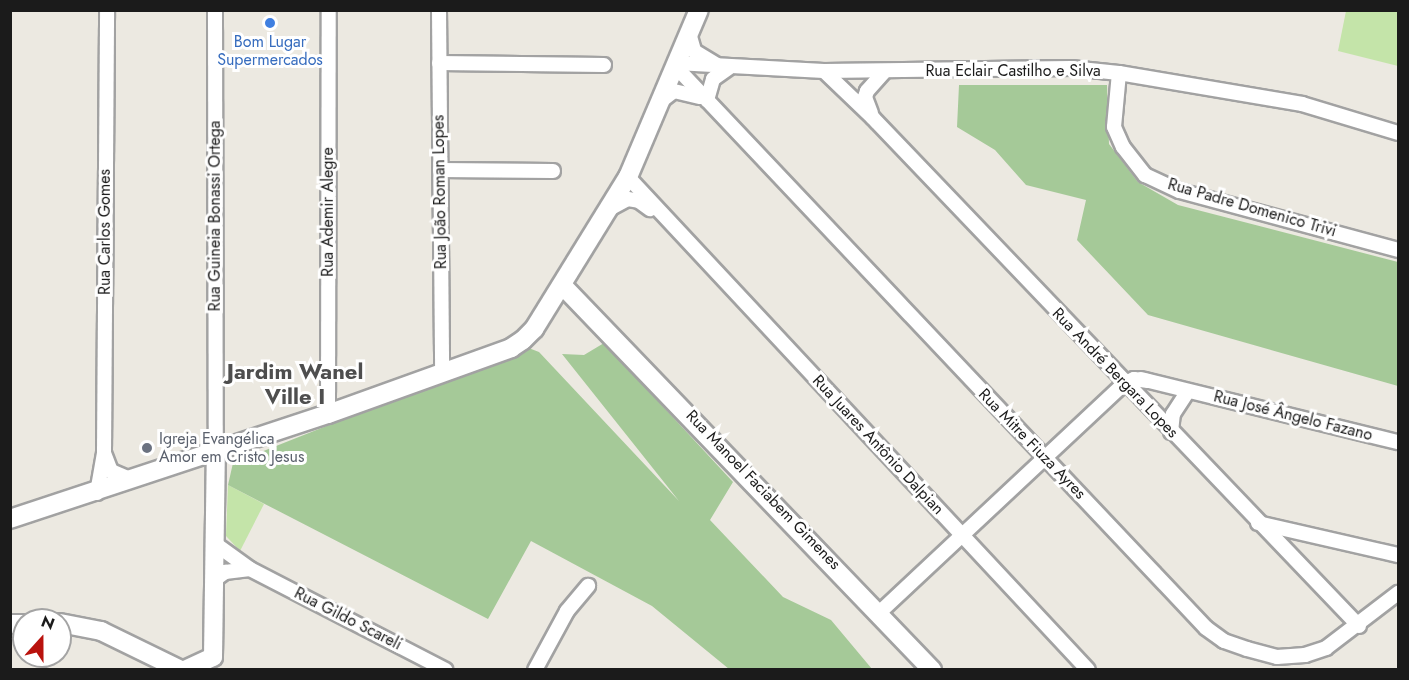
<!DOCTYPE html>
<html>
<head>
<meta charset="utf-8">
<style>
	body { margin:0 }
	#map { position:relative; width:1409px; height:680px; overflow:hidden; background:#ece9e1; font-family:Jost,sans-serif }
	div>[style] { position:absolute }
	.grass>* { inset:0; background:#c4e4a9 }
	.forest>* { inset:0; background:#a5c998 }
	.roads { filter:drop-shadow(2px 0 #a2a2a2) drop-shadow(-2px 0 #a2a2a2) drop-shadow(0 2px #a2a2a2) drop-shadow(0 -2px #a2a2a2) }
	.minor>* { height:14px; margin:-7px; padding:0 7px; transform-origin:7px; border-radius:7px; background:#fff }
	.tertiary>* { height:18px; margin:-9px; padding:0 9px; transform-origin:9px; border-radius:9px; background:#fff }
	.dots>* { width:16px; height:16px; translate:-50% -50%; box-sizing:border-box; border:3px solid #fff; border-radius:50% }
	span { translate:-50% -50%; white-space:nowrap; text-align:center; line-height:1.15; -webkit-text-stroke:6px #fff; paint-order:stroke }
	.shop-label { font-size:16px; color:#366cbe }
	.street-label { font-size:16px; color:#1b1b1b }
	.worship-label { font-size:16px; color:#5b616d }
	.left { translate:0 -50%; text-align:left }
	.district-label { font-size:22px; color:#4e4e4e; font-weight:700 }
	.frame { position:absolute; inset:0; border:12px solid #1b1b1b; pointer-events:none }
	.north { position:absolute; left:12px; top:608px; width:60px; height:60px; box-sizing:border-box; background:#fff; border:2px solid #a4a4a4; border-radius:50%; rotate:21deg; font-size:16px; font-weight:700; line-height:24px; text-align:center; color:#1b1b1b }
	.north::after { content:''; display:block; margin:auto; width:21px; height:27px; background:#b9120d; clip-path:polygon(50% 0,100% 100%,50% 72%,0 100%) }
</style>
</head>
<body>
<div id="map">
	<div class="grass">
		<i style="clip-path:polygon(1346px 11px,1398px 11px,1398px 66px,1338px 51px)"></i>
		<i style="clip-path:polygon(228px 485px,264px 504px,240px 551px,226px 536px)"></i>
	</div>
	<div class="forest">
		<i style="clip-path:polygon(959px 85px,1107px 85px,1109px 144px,1138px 182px,1178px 205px,1398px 262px,1398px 386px,1148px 315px,1077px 240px,1086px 200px,1026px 185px,995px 150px,957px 127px)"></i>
		<i style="clip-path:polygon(604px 343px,733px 482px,710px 520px,783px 597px,831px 620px,872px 669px,729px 669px,652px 606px,531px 541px,488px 619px,228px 485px,233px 463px,526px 347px,539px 352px,679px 501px,562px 354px,584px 355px)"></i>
	</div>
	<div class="roads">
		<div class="minor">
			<i style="left:215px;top:10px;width:441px;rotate:89.9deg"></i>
			<i style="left:439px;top:10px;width:363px;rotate:89.5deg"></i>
			<i style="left:689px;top:33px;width:19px;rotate:74deg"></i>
			<i style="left:694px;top:51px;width:26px;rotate:31deg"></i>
			<i style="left:439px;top:63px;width:165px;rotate:0.7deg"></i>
			<i style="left:676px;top:63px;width:148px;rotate:3.1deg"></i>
			<i style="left:824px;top:71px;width:247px;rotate:-0.7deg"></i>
			<i style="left:1071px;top:68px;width:48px;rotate:5.9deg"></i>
			<i style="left:1119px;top:73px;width:186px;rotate:9.6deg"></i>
			<i style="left:1302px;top:104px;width:100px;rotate:16.8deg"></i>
			<i style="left:675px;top:66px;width:773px;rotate:46.62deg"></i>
			<i style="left:1206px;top:628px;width:22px;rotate:36deg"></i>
			<i style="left:1224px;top:641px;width:24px;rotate:19deg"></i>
			<i style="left:1247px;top:649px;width:31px;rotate:15deg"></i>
			<i style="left:1277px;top:657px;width:28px;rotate:-4deg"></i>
			<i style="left:1305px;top:655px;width:22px;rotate:-18deg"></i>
			<i style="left:1326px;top:648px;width:91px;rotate:-37.4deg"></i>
			<i style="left:824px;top:71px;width:68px;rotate:43.8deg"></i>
			<i style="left:873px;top:118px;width:703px;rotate:46.27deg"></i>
			<i style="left:1119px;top:73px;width:54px;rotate:95.3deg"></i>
			<i style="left:1114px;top:127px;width:22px;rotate:66deg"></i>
			<i style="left:1123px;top:147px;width:36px;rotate:52deg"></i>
			<i style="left:1145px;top:175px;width:38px;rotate:25deg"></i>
			<i style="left:1180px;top:191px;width:226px;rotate:15.1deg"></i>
			<i style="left:707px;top:100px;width:22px;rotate:-74deg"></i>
			<i style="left:713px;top:79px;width:19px;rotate:-35deg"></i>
			<i style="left:661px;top:101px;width:16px;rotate:-38deg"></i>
			<i style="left:674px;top:91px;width:27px;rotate:13deg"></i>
			<i style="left:871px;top:113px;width:17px;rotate:-111deg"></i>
			<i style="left:865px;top:97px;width:6px;rotate:-72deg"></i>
			<i style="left:867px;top:91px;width:27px;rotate:-48deg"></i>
			<i style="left:440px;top:170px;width:113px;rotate:0.5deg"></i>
			<i style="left:628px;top:177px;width:674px;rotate:46.98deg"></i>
			<i style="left:609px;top:209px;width:21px;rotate:-28deg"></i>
			<i style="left:628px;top:199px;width:11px;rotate:10deg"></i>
			<i style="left:639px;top:201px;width:14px;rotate:36deg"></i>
			<i style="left:1141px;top:379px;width:265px;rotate:13.8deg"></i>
			<i style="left:328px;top:414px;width:404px;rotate:-89.9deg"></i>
			<i style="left:1171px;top:432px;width:18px;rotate:-84deg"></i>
			<i style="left:1173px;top:414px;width:27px;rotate:-57deg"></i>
			<i style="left:104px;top:453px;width:19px;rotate:69deg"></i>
			<i style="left:111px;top:471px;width:23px;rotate:23deg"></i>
			<i style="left:97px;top:493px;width:41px;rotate:-80.1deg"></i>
			<i style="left:104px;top:453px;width:443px;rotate:-89.6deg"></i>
			<i style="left:1258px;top:523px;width:144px;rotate:12.9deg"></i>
			<i style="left:214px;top:543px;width:44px;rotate:35.8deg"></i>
			<i style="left:250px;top:569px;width:220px;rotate:27.3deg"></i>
			<i style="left:214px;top:580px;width:14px;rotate:-36deg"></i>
			<i style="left:225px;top:572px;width:25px;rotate:-7deg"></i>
			<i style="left:880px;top:612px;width:334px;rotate:-43.1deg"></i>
			<i style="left:1124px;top:384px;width:11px;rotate:-27deg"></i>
			<i style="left:1134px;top:379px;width:14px;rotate:8deg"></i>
			<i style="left:535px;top:670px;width:67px;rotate:-61.5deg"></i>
			<i style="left:567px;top:611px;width:33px;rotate:-50deg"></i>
		</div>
		<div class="tertiary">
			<i style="left:562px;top:285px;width:534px;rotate:46.14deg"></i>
			<i style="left:10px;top:519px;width:335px;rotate:-18.3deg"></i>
			<i style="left:328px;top:414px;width:195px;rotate:-19.8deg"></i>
			<i style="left:511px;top:348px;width:14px;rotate:-34deg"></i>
			<i style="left:523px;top:340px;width:16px;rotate:-45deg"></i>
			<i style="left:534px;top:329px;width:179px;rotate:-58.3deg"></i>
			<i style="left:628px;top:177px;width:181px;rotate:-67deg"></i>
			<i style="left:60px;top:623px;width:42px;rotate:11deg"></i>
			<i style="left:101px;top:631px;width:89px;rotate:26deg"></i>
			<i style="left:10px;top:624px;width:14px"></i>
			<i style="left:185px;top:670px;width:31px;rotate:-25deg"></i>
			<i style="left:213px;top:657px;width:206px;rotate:-89.2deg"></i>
		</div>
	</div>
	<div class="dots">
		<i style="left:270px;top:23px;background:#3f7fe0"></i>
		<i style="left:147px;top:448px;background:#6b7280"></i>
	</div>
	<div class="shop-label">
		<span style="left:270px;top:51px">Bom Lugar<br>Supermercados</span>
	</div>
	<div class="street-label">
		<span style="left:1013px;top:71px">Rua Eclair Castilho e Silva</span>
		<span style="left:440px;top:192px;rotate:-91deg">Rua João Roman Lopes</span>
		<span style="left:1252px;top:208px;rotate:16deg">Rua Padre Domenico Trivi</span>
		<span style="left:328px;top:212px;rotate:-90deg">Rua Ademir Alegre</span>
		<span style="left:215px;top:216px;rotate:-90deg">Rua Guineia Bonassi Ortega</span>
		<span style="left:105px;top:232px;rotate:-90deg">Rua Carlos Gomes</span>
		<span style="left:1115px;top:373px;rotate:46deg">Rua André Bergara Lopes</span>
		<span style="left:1293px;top:416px;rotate:14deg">Rua José Ângelo Fazano</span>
		<span style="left:1032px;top:444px;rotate:46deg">Rua Mitre Fiuza Ayres</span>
		<span style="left:878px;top:445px;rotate:47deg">Rua Juares Antônio Dalpian</span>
		<span style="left:763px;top:490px;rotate:46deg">Rua Manoel Faciabem Gimenes</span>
		<span style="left:348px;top:619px;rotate:27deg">Rua Gildo Scareli</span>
	</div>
	<div class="worship-label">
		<span class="left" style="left:159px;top:448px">Igreja Evangélica<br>Amor em Cristo Jesus</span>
	</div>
	<div class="district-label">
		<span style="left:295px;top:384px">Jardim Wanel<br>Ville I</span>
	</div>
	<div class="frame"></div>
	<div class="north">N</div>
</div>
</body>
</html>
